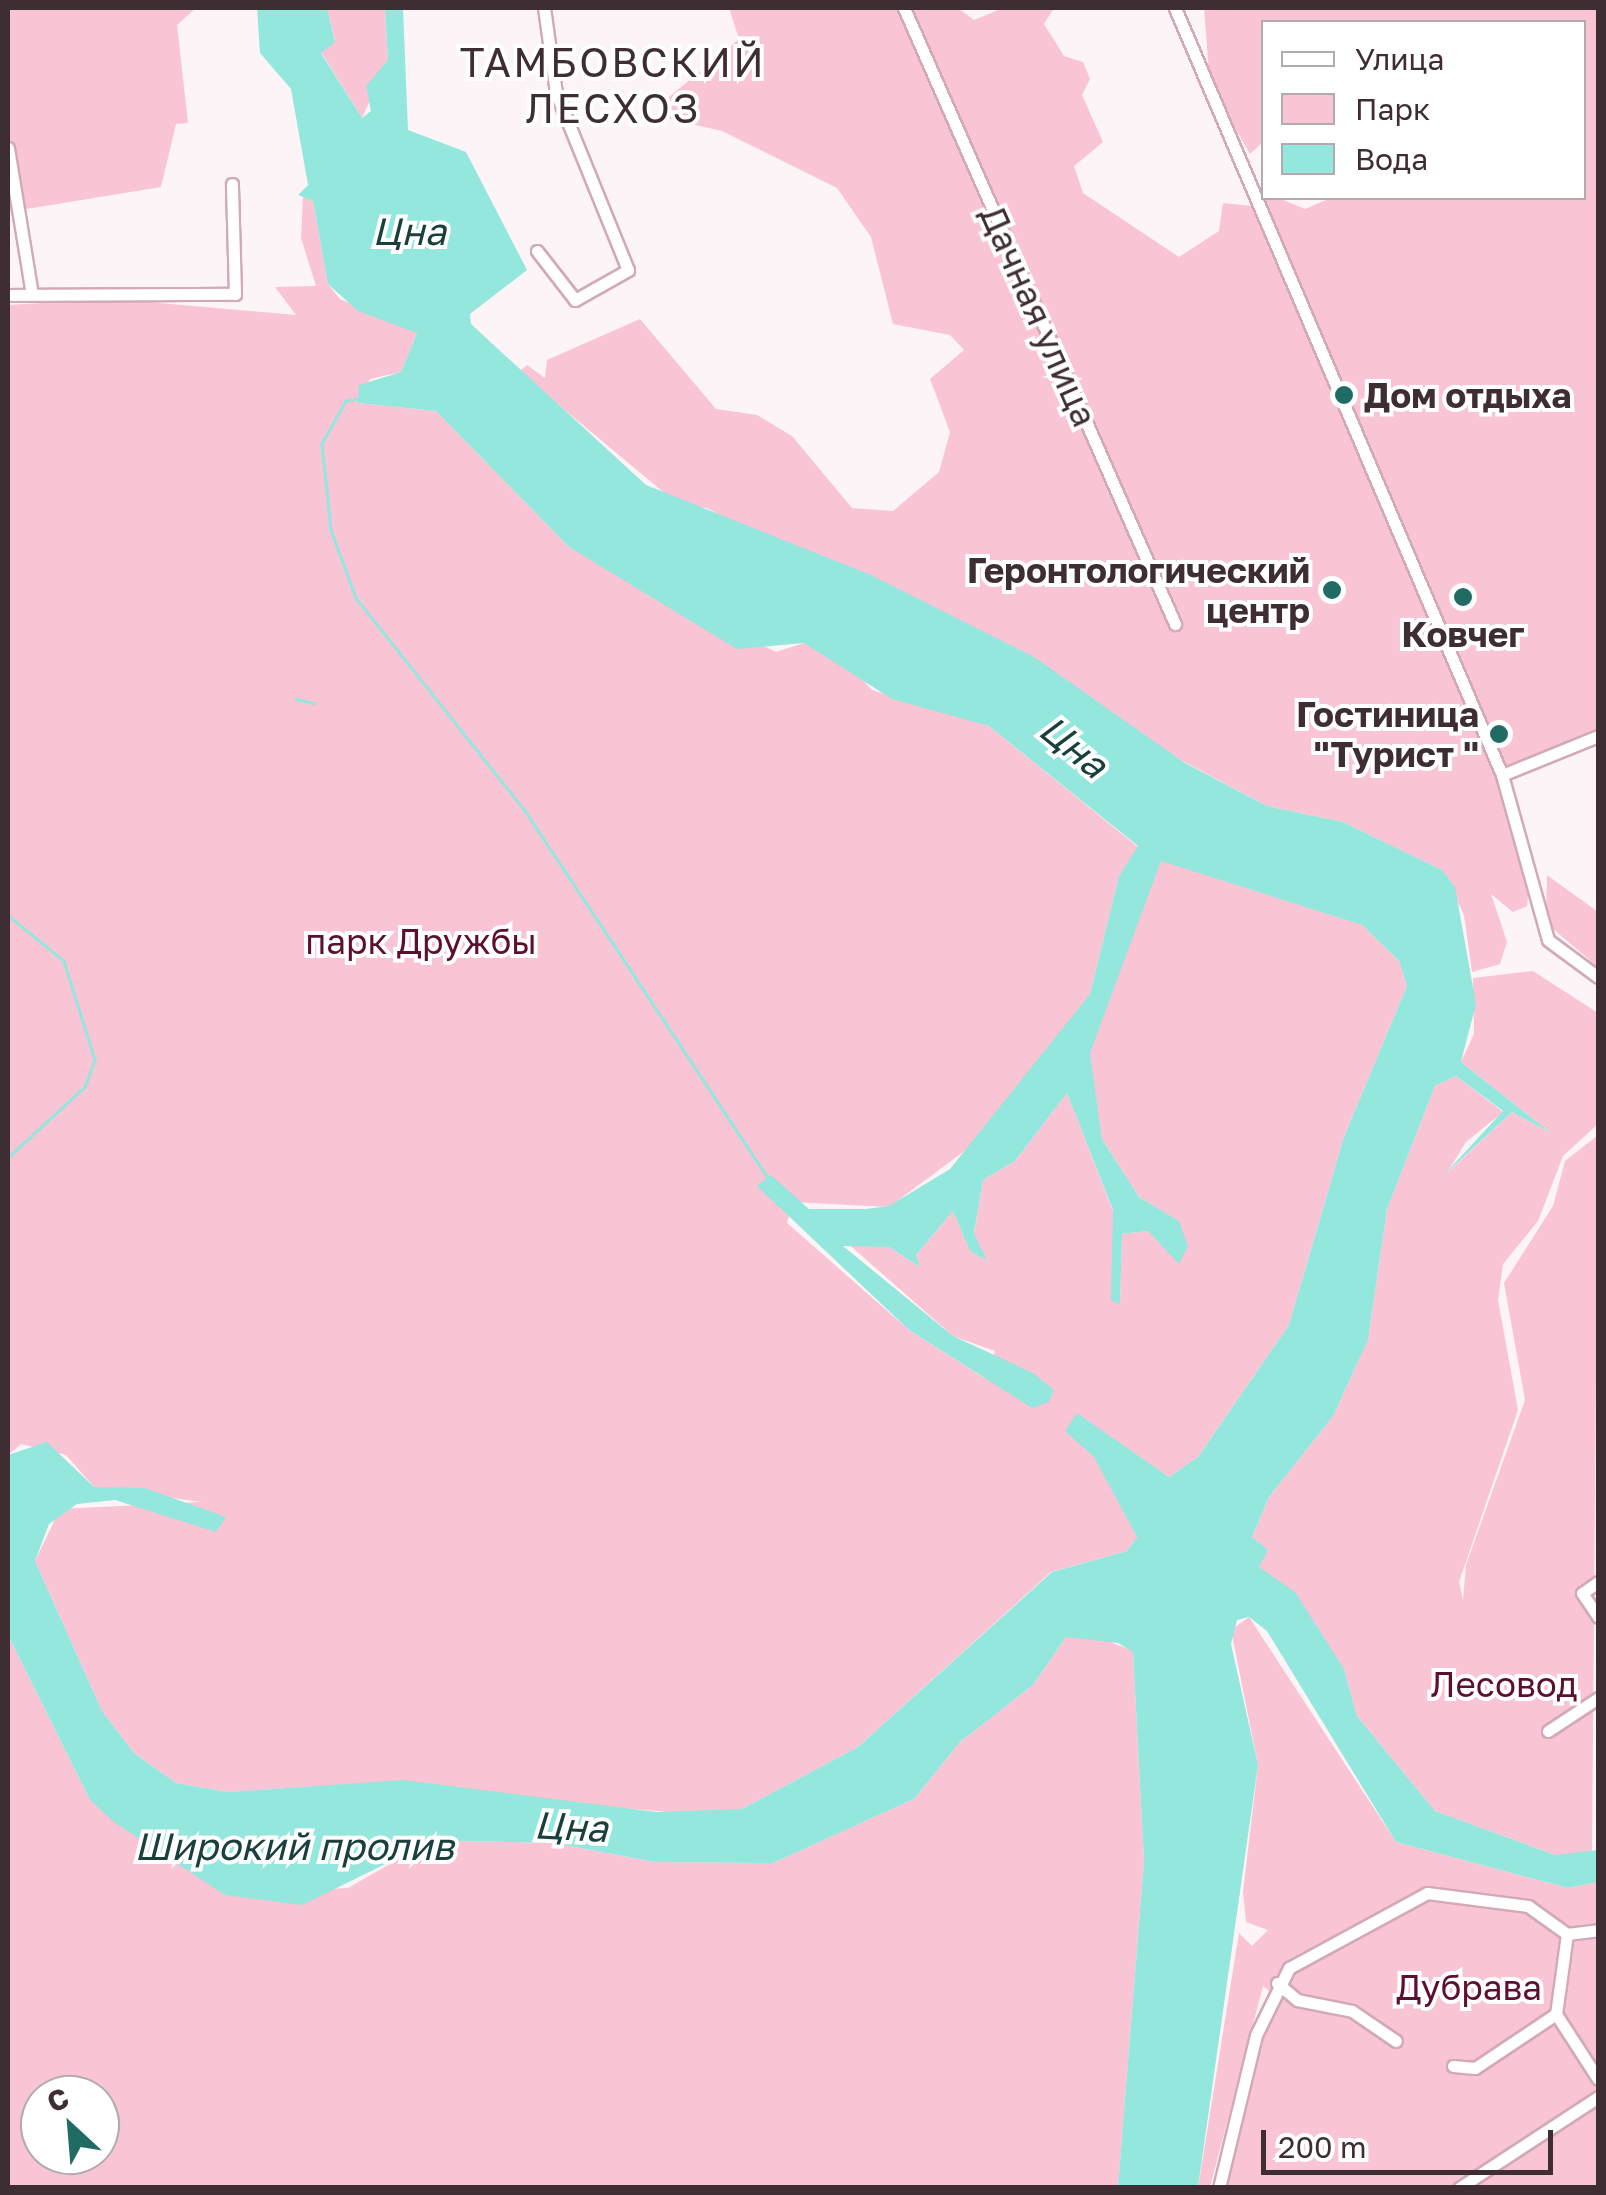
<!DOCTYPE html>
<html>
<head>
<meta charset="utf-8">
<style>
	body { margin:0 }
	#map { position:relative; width:1606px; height:2195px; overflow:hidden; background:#fdf4f7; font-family:"Golos Text",sans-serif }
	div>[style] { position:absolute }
	.green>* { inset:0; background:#f9c4d4 }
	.water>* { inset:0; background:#93e7dd }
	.stream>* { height:2.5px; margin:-1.25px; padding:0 1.25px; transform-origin:1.25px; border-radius:1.25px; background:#93e7dd }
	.roads { filter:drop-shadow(2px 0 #d2aab5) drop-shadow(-2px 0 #d2aab5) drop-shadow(0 2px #d2aab5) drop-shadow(0 -2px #d2aab5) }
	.street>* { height:11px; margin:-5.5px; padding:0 5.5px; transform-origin:5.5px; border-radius:5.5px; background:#fff }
	.dots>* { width:28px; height:28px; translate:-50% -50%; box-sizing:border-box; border:5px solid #fff; border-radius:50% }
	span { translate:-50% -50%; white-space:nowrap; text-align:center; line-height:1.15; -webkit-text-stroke:8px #fff; paint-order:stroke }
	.street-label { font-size:35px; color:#3e2e33 }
	.poi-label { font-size:35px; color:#3e2e33; font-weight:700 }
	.left { translate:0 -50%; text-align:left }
	.right { translate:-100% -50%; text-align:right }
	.park-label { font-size:35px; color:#5c0f31 }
	.water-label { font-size:38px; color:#19403d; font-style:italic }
	.quarter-label { font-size:40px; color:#3e2e33; letter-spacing:2.5px }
	.frame { position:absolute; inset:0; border:10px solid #3e2e33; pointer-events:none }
	.legend { position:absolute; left:1261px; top:20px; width:325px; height:180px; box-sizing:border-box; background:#fff; border:2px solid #b2abad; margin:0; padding:12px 18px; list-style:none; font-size:30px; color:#3e2e33 }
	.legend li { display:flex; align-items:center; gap:20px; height:50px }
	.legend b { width:50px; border:2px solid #b2abad }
	.north { position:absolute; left:20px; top:2075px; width:100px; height:100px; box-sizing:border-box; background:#fff; border:2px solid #b2abad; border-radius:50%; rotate:334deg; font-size:28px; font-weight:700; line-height:40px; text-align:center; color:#3e2e33 }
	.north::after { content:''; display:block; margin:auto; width:35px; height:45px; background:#216b65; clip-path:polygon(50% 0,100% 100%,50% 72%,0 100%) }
	.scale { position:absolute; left:1261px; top:2130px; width:292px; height:45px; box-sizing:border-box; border:5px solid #3e2e33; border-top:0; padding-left:12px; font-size:30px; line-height:35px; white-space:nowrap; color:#3e2e33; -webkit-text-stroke:8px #fff; paint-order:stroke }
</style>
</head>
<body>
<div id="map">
	<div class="green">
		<i style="clip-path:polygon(8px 8px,196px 8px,177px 25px,188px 123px,176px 124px,161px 187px,8px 212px)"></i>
		<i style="clip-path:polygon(327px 8px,385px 8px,388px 60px,362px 118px,321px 52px,335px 41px)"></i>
		<i style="clip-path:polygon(729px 8px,958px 8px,974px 20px,1003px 8px,1054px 8px,1044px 24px,1064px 56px,1083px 62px,1090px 79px,1082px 95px,1103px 142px,1074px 166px,1083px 193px,1179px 257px,1219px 231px,1223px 203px,1251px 206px,1532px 859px,1527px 906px,1513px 912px,1491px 894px,1507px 942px,1500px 964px,1472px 972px,1464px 915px,1442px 870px,1343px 822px,1267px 806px,707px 508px,679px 505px,519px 372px,527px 365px,545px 378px,547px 360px,640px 319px,716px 409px,757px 415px,792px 436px,852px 508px,893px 511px,939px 472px,950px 432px,930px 379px,964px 350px,950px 335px,893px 324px,871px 237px,837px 188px,722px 131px,666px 118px,663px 102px,739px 39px)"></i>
		<i style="clip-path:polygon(1204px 8px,1598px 8px,1598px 728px,1507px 767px,1259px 190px,1305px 209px,1331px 198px,1584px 198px,1584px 22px,1264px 22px,1263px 142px,1250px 154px,1210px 85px)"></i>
		<i style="clip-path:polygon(303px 197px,313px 201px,328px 284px,340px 299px,417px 333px,401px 372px,370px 379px,358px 403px,436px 411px,569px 547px,776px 652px,804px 643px,851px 667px,872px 690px,989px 726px,1138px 847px,1119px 876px,1090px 994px,982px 1138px,889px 1207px,793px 1202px,787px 1223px,909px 1330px,986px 1379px,995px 1351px,953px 1336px,845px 1241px,889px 1247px,920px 1267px,916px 1255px,953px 1211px,970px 1251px,986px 1260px,974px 1234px,983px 1180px,1015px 1161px,1067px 1093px,1113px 1211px,1120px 1304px,1122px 1234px,1148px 1231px,1180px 1263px,1179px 1221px,1139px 1197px,1102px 1139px,1089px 1053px,1161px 860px,1362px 925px,1399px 961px,1407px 986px,1344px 1137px,1289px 1325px,1198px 1457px,1169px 1477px,1077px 1414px,1137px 1537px,1127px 1551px,1051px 1572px,858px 1747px,742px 1809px,702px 1815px,352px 1784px,228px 1792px,176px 1783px,134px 1753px,102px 1711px,35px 1561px,60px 1509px,201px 1502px,94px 1487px,66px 1455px,21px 1444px,8px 1455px,8px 305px,113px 299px,296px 315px,275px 287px,316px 286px,301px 238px)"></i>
		<i style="clip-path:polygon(1547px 875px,1598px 912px,1598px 967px,1546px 923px)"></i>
		<i style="clip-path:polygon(1533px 971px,1598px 1013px,1598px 1124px,1563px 1156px,1538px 1221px,1503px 1264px,1498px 1300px,1518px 1410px,1459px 1582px,1463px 1600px,1466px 1565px,1525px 1400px,1504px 1283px,1553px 1206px,1565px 1161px,1598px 1135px,1592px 1854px,1555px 1855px,1435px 1811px,1357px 1716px,1344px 1669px,1336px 1672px,1246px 1573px,1268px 1551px,1252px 1537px,1269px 1497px,1333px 1416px,1368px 1340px,1387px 1209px,1435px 1086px,1456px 1076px,1503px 1112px,1466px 1142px,1447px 1173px,1512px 1112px,1551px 1133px,1461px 1062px,1474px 1034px,1473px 978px)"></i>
		<i style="clip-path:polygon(1249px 1617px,1396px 1842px,1568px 1888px,1598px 1882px,1598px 2187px,1223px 2187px,1274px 1995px,1263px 1986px,1210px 2187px,1198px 2188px,1239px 1933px,1252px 1946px,1268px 1930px,1246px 1922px,1243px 1892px,1258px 1765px,1231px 1630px)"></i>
		<i style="clip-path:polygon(evenodd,1088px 1633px,1133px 1651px,1144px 1861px,1118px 2188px,8px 2187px,8px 1635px,90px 1800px,225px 1895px,348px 1888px,416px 1849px,460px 1841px,554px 1843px,655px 1862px,773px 1863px,914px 1799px,960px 1742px,1033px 1685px,1066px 1637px,1088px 1633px,40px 2095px,100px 2095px,100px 2155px,40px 2155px,40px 2095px)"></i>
	</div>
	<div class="water">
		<i style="clip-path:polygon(257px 8px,327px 8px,335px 42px,321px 53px,362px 118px,371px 111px,366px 86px,388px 60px,385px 8px,403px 8px,408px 130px,466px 152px,527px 270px,470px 314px,471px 324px,646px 485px,871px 575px,1034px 657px,1185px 763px,1267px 806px,1343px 822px,1442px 870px,1455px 887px,1476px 1004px,1461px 1062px,1551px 1133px,1512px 1112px,1441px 1178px,1503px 1111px,1456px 1076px,1435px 1086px,1387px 1209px,1368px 1340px,1333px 1416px,1269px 1497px,1252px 1537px,1268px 1550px,1259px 1567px,1295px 1592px,1344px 1669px,1357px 1716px,1435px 1811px,1555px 1855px,1598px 1850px,1598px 1882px,1568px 1888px,1396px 1842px,1267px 1631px,1249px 1617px,1237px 1620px,1231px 1644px,1258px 1765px,1198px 2187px,1118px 2187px,1144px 1861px,1133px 1652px,1118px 1643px,1066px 1637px,1033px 1685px,960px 1742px,914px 1799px,773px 1863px,655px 1862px,554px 1843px,460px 1841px,416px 1849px,302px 1905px,225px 1895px,114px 1822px,90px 1800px,8px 1635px,8px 1455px,47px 1442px,94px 1487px,145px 1488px,226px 1517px,216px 1532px,115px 1500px,77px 1504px,49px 1524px,35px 1561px,102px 1711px,134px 1753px,176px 1783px,228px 1792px,403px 1780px,657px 1812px,742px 1809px,858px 1747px,1052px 1572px,1127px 1551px,1137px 1537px,1094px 1457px,1065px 1431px,1077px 1413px,1169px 1477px,1198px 1457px,1289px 1325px,1344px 1137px,1407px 986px,1399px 961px,1362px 925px,1161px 861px,1090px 1053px,1102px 1139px,1139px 1197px,1179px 1221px,1188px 1246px,1179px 1264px,1148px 1231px,1122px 1234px,1120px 1305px,1111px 1300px,1113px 1210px,1067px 1093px,1015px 1161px,983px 1180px,974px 1233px,987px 1261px,970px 1251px,953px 1211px,916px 1255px,920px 1267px,889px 1247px,843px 1246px,953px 1336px,1033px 1373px,1054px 1390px,1049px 1402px,1032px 1408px,909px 1330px,757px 1186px,771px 1175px,809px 1209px,866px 1209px,889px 1206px,950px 1169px,1090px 994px,1119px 876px,1138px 846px,989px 726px,892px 699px,804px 643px,737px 649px,569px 547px,436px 411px,358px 403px,359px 385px,401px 372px,417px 333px,358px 311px,328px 284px,313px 201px,298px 195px,308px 185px,291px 89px,260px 53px)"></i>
	</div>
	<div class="stream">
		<i style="left:359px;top:399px;width:13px;rotate:171deg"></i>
		<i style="left:346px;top:401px;width:49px;rotate:119.2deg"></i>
		<i style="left:322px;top:444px;width:86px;rotate:84deg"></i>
		<i style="left:331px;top:530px;width:72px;rotate:69.8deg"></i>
		<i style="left:356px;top:598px;width:270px;rotate:51.5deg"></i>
		<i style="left:524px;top:809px;width:440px;rotate:56.5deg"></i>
		<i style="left:296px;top:699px;width:18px;rotate:13deg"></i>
		<i style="left:8px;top:915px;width:72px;rotate:39.4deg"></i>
		<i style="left:64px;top:961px;width:104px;rotate:72.6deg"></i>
		<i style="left:95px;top:1060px;width:29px;rotate:110deg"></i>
		<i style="left:85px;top:1087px;width:105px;rotate:137.3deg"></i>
	</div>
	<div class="roads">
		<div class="street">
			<i style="left:904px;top:8px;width:673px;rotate:66.25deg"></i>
			<i style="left:1175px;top:8px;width:834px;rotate:66.91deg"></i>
			<i style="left:1502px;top:775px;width:171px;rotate:74.4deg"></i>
			<i style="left:1548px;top:940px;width:62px;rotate:36.5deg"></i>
			<i style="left:8px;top:148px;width:148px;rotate:80.7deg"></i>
			<i style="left:537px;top:251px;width:62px;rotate:52.2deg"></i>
			<i style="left:575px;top:300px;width:61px;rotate:-29.5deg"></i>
			<i style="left:628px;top:270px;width:191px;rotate:-112.1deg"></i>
			<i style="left:556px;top:93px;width:86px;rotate:-98deg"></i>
			<i style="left:8px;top:295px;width:227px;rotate:-0.3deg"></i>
			<i style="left:235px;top:294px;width:110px;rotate:-91.6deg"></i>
			<i style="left:1502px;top:775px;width:104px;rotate:-22.1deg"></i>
			<i style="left:1598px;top:1582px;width:19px;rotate:145deg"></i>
			<i style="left:1582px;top:1593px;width:29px;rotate:56deg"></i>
			<i style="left:1548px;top:1731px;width:60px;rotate:-33.4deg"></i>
			<i style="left:1567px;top:1934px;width:81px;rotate:97.8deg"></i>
			<i style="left:1556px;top:2014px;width:77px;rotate:57.1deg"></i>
			<i style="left:1277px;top:1983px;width:26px;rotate:40deg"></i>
			<i style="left:1297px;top:2000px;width:56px;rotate:11.3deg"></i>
			<i style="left:1352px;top:2011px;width:53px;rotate:34.3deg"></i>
			<i style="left:1453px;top:2066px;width:22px;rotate:5deg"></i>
			<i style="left:1475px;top:2068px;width:97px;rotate:-33.7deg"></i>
			<i style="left:1219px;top:2188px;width:157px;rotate:-76.4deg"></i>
			<i style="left:1256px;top:2035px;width:75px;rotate:-63.8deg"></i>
			<i style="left:1289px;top:1968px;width:157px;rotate:-28.5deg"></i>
			<i style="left:1427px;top:1893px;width:102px;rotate:7.3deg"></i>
			<i style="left:1528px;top:1906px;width:48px;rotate:35.7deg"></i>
			<i style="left:1567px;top:1934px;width:31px;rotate:-7deg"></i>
			<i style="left:1459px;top:2188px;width:166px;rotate:-33.2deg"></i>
		</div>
	</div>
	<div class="dots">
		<i style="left:1344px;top:395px;background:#216b65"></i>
		<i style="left:1332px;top:590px;background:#216b65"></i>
		<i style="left:1463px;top:597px;background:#216b65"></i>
		<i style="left:1499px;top:734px;background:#216b65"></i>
	</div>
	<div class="street-label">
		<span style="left:1039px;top:316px;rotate:66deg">Дачная улица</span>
	</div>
	<div class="poi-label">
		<span class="left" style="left:1364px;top:395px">Дом отдыха</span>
		<span class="right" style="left:1310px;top:590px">Геронтологический<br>центр</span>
		<span style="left:1463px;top:634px">Ковчег</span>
		<span class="right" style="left:1479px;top:734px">Гостиница<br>"Турист "</span>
	</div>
	<div class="park-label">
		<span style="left:421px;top:941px">парк Дружбы</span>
		<span style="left:1504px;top:1684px">Лесовод</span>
		<span style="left:1469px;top:1987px">Дубрава</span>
	</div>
	<div class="water-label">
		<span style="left:409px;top:231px">Цна</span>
		<span style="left:1074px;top:746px;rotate:39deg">Цна</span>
		<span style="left:571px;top:1826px;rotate:3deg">Цна</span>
		<span style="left:294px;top:1846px">Широкий пролив</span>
	</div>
	<div class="quarter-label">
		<span style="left:613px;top:85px">ТАМБОВСКИЙ<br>ЛЕСХОЗ</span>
	</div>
	<div class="frame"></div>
	<ul class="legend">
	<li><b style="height:12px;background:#fff"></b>Улица</li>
	<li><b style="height:28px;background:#f9c4d4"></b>Парк</li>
	<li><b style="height:28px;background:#93e7dd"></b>Вода</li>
	</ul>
	<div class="north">С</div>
	<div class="scale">200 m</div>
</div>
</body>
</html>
